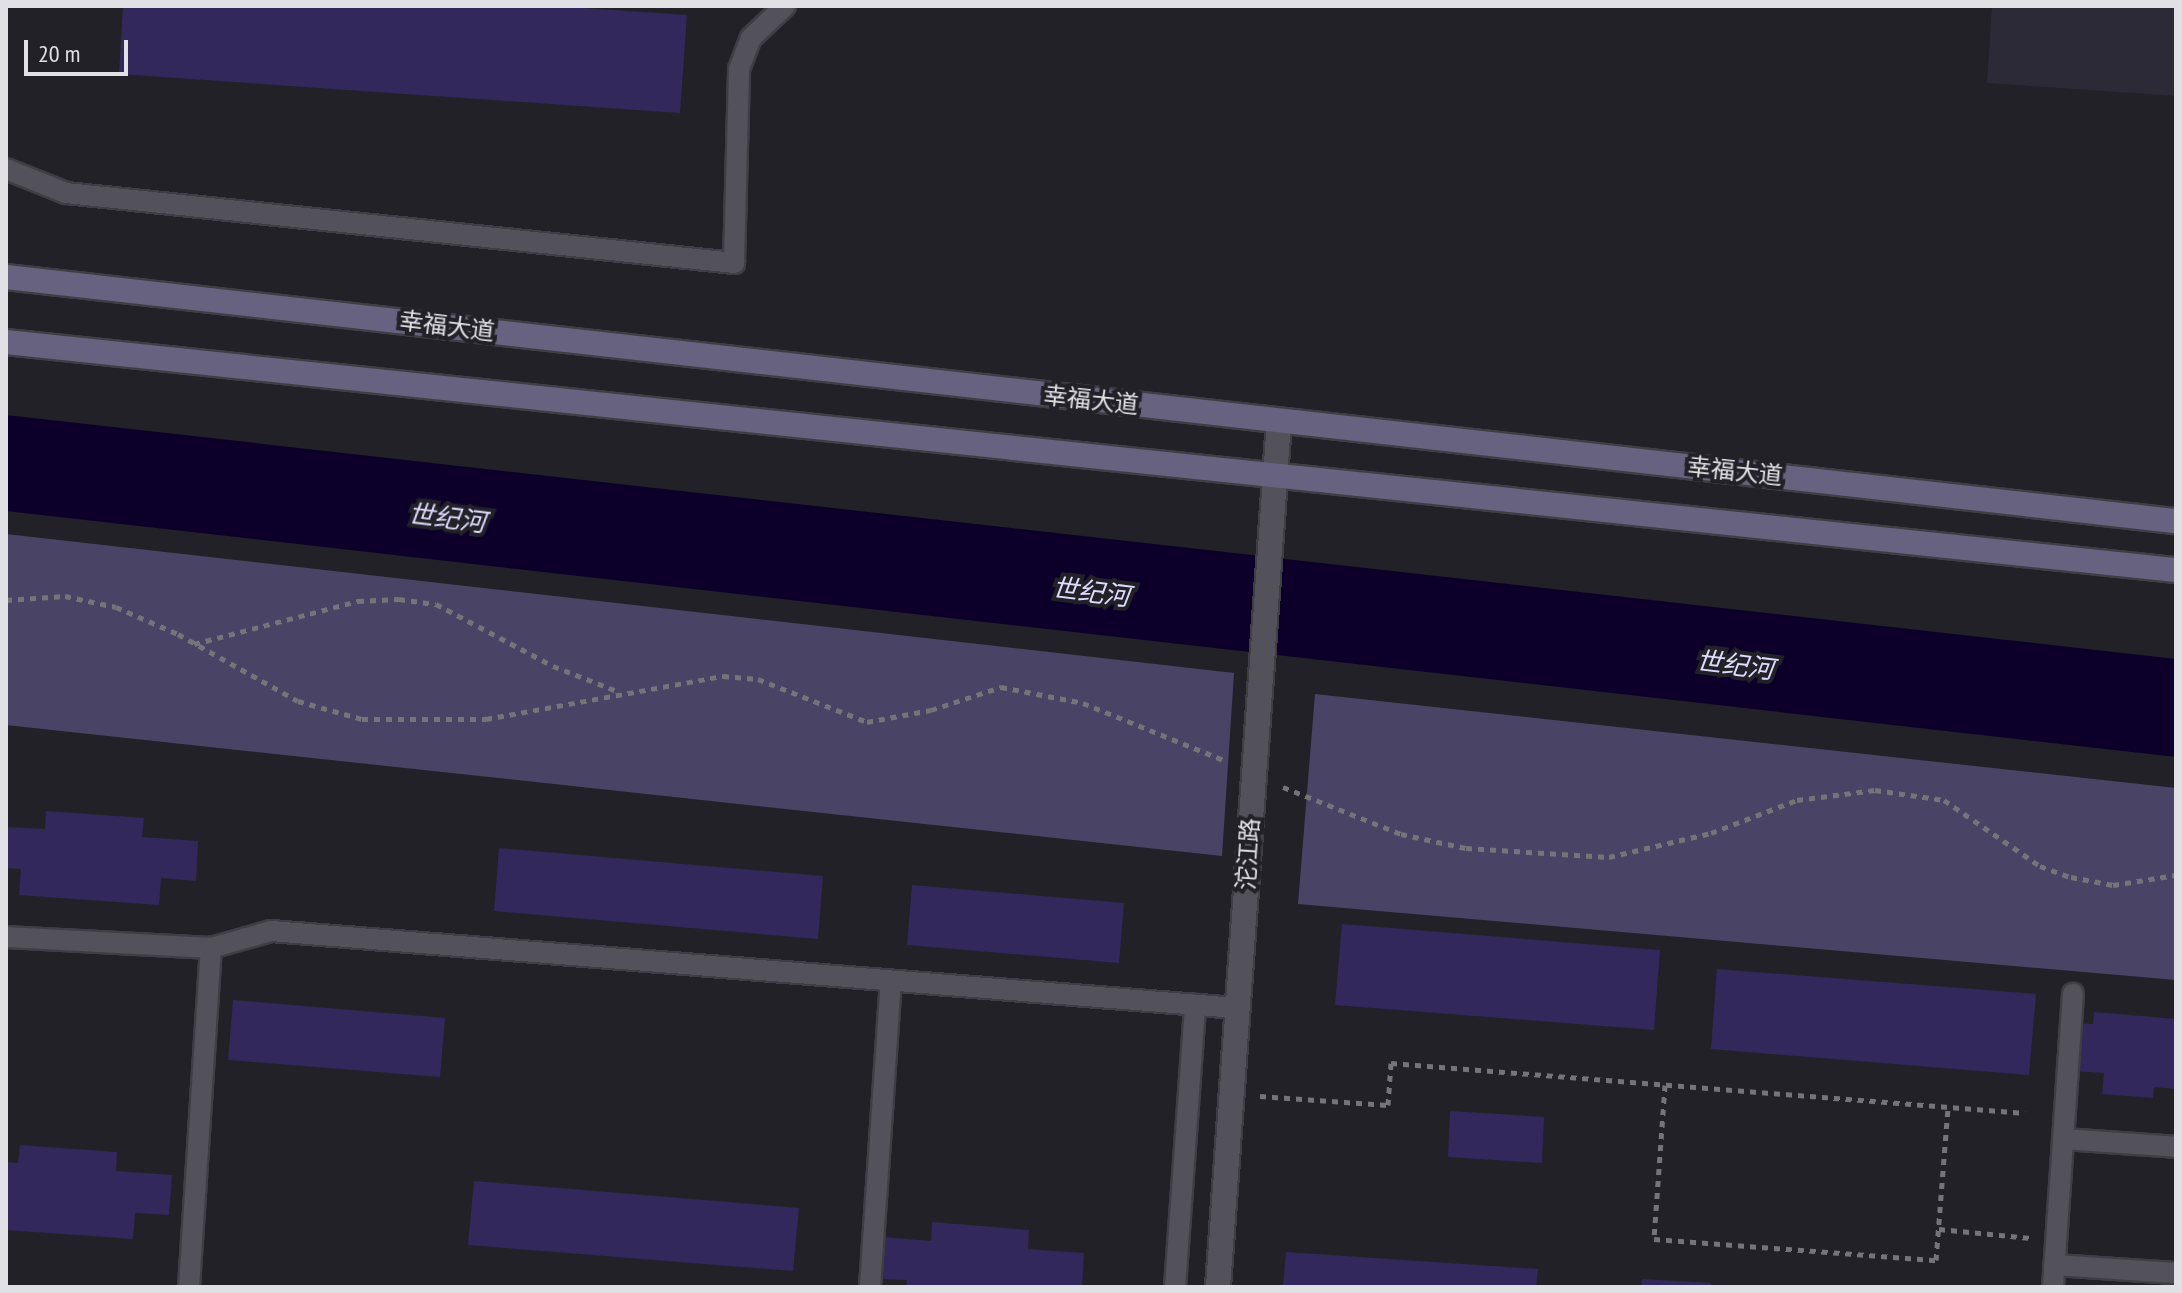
<!DOCTYPE html>
<html>
<head>
<meta charset="utf-8">
<style>
	body { margin:0 }
	#map { position:relative; width:2182px; height:1293px; overflow:hidden; background:#222128; font-family:"PT Sans Narrow","Noto Sans SC",sans-serif }
	div>[style] { position:absolute }
	.built>* { inset:0; background:#2b2a36 }
	.green>* { inset:0; background:#494466 }
	.water>* { inset:0; background:#0c002a }
	.building>* { inset:0; background:#33285b }
	.path>* { height:5px; margin-top:-2.5px; transform-origin:0; background:repeating-linear-gradient(90deg,#747479 0 6px,transparent 0 12px) }
	.roads { filter:drop-shadow(2px 0 #3e3e44) drop-shadow(-2px 0 #3e3e44) drop-shadow(0 2px #3e3e44) drop-shadow(0 -2px #3e3e44) }
	.service>* { height:20px; margin:-10px; padding:0 10px; transform-origin:10px; border-radius:10px; background:#53525a }
	.minor>* { height:24px; margin:-12px; padding:0 12px; transform-origin:12px; border-radius:12px; background:#53525a }
	.secondary>* { height:24px; margin:-12px; padding:0 12px; transform-origin:12px; border-radius:12px; background:#67627f }
	span { translate:-50% -50%; white-space:nowrap; text-align:center; line-height:1.15; -webkit-text-stroke:8px #222128; paint-order:stroke }
	.street-label { font-size:24px; color:#e1e1e5 }
	.water-label { font-size:26px; color:#dfdbfe; font-style:italic }
	.frame { position:absolute; inset:0; border:8px solid #e1e1e5; pointer-events:none }
	.scale { position:absolute; left:24px; top:40px; width:104px; height:36px; box-sizing:border-box; border:4px solid #e1e1e5; border-top:0; padding-left:10px; font-size:24px; line-height:28px; white-space:nowrap; color:#e1e1e5; -webkit-text-stroke:6px #222128; paint-order:stroke }
</style>
</head>
<body>
<div id="map">
	<div class="built">
		<i style="clip-path:polygon(1992px 6px,2176px 6px,2176px 96px,1987px 83px)"></i>
	</div>
	<div class="green">
		<i style="clip-path:polygon(6px 534px,1234px 673px,1222px 856px,6px 725px)"></i>
		<i style="clip-path:polygon(1315px 694px,2176px 788px,2176px 980px,1298px 904px)"></i>
	</div>
	<div class="water">
		<i style="clip-path:polygon(6px 415px,2176px 659px,2176px 757px,6px 511px)"></i>
	</div>
	<div class="building">
		<i style="clip-path:polygon(123px 6px,554px 6px,687px 15px,680px 113px,119px 74px)"></i>
		<i style="clip-path:polygon(46px 811px,144px 818px,142px 837px,198px 841px,196px 881px,161px 878px,159px 905px,19px 895px,21px 869px,6px 868px,6px 827px,45px 829px)"></i>
		<i style="clip-path:polygon(499px 848px,823px 876px,818px 939px,494px 911px)"></i>
		<i style="clip-path:polygon(912px 885px,1124px 903px,1119px 963px,907px 945px)"></i>
		<i style="clip-path:polygon(1342px 924px,1660px 950px,1654px 1030px,1335px 1005px)"></i>
		<i style="clip-path:polygon(1717px 969px,2036px 994px,2029px 1075px,1711px 1049px)"></i>
		<i style="clip-path:polygon(233px 1000px,445px 1018px,440px 1077px,228px 1060px)"></i>
		<i style="clip-path:polygon(2094px 1012px,2176px 1019px,2176px 1089px,2154px 1087px,2153px 1098px,2102px 1094px,2104px 1073px,2072px 1071px,2076px 1023px,2093px 1024px)"></i>
		<i style="clip-path:polygon(1450px 1111px,1544px 1117px,1542px 1163px,1448px 1157px)"></i>
		<i style="clip-path:polygon(20px 1145px,117px 1152px,116px 1171px,172px 1175px,169px 1215px,135px 1213px,133px 1239px,6px 1230px,6px 1162px,18px 1163px)"></i>
		<i style="clip-path:polygon(474px 1181px,799px 1208px,793px 1271px,468px 1245px)"></i>
		<i style="clip-path:polygon(932px 1222px,1029px 1230px,1028px 1249px,1084px 1253px,1082px 1287px,906px 1287px,907px 1280px,880px 1279px,883px 1237px,931px 1241px)"></i>
		<i style="clip-path:polygon(1286px 1252px,1538px 1269px,1536px 1287px,1283px 1287px)"></i>
		<i style="clip-path:polygon(1642px 1279px,1711px 1283px,1711px 1287px,1641px 1287px)"></i>
	</div>
	<div class="path">
		<i style="left:6px;top:600px;width:59px;rotate:-3.9deg"></i>
		<i style="left:65px;top:596px;width:52px;rotate:12.2deg"></i>
		<i style="left:116px;top:607px;width:68px;rotate:23.5deg"></i>
		<i style="left:178px;top:634px;width:137px;rotate:29.2deg"></i>
		<i style="left:298px;top:701px;width:66px;rotate:15.7deg"></i>
		<i style="left:362px;top:719px;width:124px"></i>
		<i style="left:486px;top:719px;width:241px;rotate:-10.3deg"></i>
		<i style="left:723px;top:676px;width:35px;rotate:5deg"></i>
		<i style="left:758px;top:679px;width:117px;rotate:21.5deg"></i>
		<i style="left:867px;top:722px;width:65px;rotate:-10.6deg"></i>
		<i style="left:931px;top:710px;width:74px;rotate:-18.2deg"></i>
		<i style="left:1001px;top:687px;width:84px;rotate:11deg"></i>
		<i style="left:1083px;top:703px;width:154px;rotate:22.1deg"></i>
		<i style="left:194px;top:644px;width:170px;rotate:-14.7deg"></i>
		<i style="left:358px;top:601px;width:41px;rotate:-2.8deg"></i>
		<i style="left:399px;top:599px;width:37px;rotate:8deg"></i>
		<i style="left:436px;top:604px;width:132px;rotate:27.9deg"></i>
		<i style="left:553px;top:666px;width:69px;rotate:21.3deg"></i>
		<i style="left:1283px;top:787px;width:127px;rotate:21.7deg"></i>
		<i style="left:1401px;top:834px;width:66px;rotate:12.2deg"></i>
		<i style="left:1466px;top:848px;width:143px;rotate:3.6deg"></i>
		<i style="left:1609px;top:857px;width:105px;rotate:-13.2deg"></i>
		<i style="left:1711px;top:833px;width:92px;rotate:-21deg"></i>
		<i style="left:1797px;top:800px;width:79px;rotate:-7.3deg"></i>
		<i style="left:1875px;top:790px;width:70px;rotate:8.2deg"></i>
		<i style="left:1944px;top:800px;width:116px;rotate:34.5deg"></i>
		<i style="left:2040px;top:866px;width:33px;rotate:20deg"></i>
		<i style="left:2071px;top:877px;width:43px;rotate:10.8deg"></i>
		<i style="left:2113px;top:885px;width:64px;rotate:-9deg"></i>
		<i style="left:1665px;top:1085px;width:154px;rotate:94.1deg"></i>
		<i style="left:1654px;top:1239px;width:283px;rotate:4.3deg"></i>
		<i style="left:1936px;top:1260px;width:153px;rotate:-85.5deg"></i>
		<i style="left:1260px;top:1096px;width:128px;rotate:4deg"></i>
		<i style="left:1388px;top:1105px;width:42px;rotate:-85.9deg"></i>
		<i style="left:1391px;top:1063px;width:636px;rotate:4.51deg"></i>
		<i style="left:1939px;top:1229px;width:92px;rotate:5.6deg"></i>
	</div>
	<div class="roads">
		<div class="service">
			<i style="left:6px;top:169px;width:65px;rotate:21.8deg"></i>
			<i style="left:66px;top:193px;width:672px;rotate:5.98deg"></i>
			<i style="left:734px;top:263px;width:194px;rotate:-88.5deg"></i>
			<i style="left:739px;top:69px;width:33px;rotate:-69deg"></i>
			<i style="left:751px;top:38px;width:47px;rotate:-43.3deg"></i>
			<i style="left:6px;top:937px;width:205px;rotate:3.1deg"></i>
			<i style="left:211px;top:948px;width:62px;rotate:-15.8deg"></i>
			<i style="left:271px;top:931px;width:969px;rotate:4.56deg"></i>
			<i style="left:2063px;top:1139px;width:113px;rotate:4deg"></i>
			<i style="left:2054px;top:1265px;width:122px;rotate:3.8deg"></i>
			<i style="left:189px;top:1287px;width:340px;rotate:-86.3deg"></i>
			<i style="left:870px;top:1287px;width:307px;rotate:-86.1deg"></i>
			<i style="left:1175px;top:1287px;width:283px;rotate:-85.9deg"></i>
			<i style="left:2053px;top:1287px;width:294px;rotate:-86.1deg"></i>
		</div>
		<div class="minor">
			<i style="left:1218px;top:1287px;width:868px;rotate:-85.97deg"></i>
		</div>
		<div class="secondary">
			<i style="left:6px;top:277px;width:2184px;rotate:6.42deg"></i>
			<i style="left:6px;top:342px;width:2182px;rotate:6deg"></i>
		</div>
	</div>
	<div class="street-label">
		<span style="left:447px;top:326px;rotate:7deg">幸福大道</span>
		<span style="left:1091px;top:400px;rotate:6deg">幸福大道</span>
		<span style="left:1735px;top:471px;rotate:6deg">幸福大道</span>
		<span style="left:1248px;top:854px;rotate:-86deg">沱江路</span>
	</div>
	<div class="water-label">
		<span style="left:447px;top:518px;rotate:7deg">世纪河</span>
		<span style="left:1091px;top:592px;rotate:7deg">世纪河</span>
		<span style="left:1735px;top:665px;rotate:7deg">世纪河</span>
	</div>
	<div class="frame"></div>
	<div class="scale">20 m</div>
</div>
</body>
</html>
